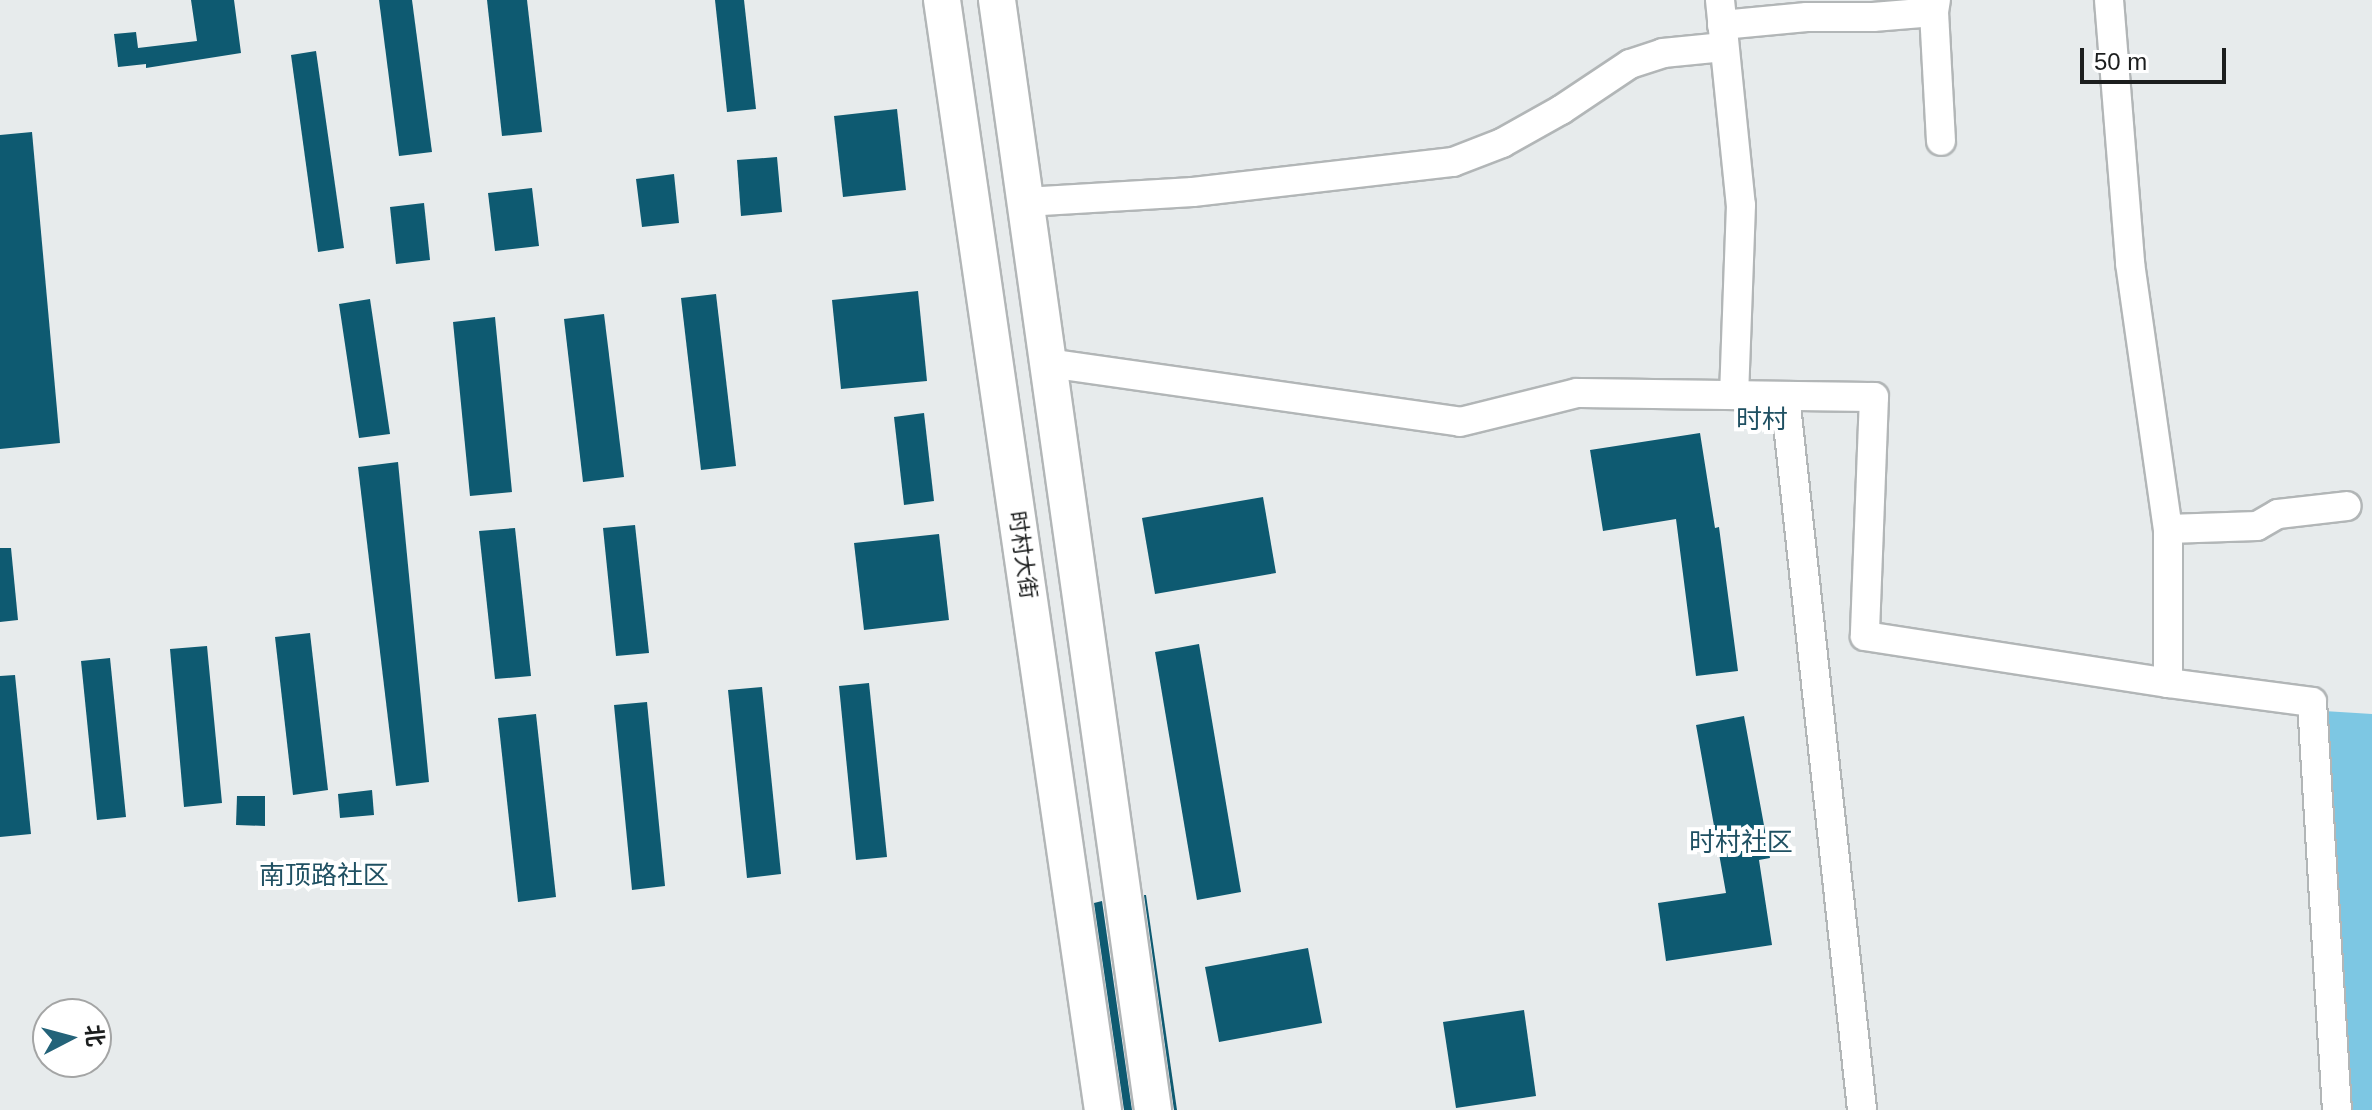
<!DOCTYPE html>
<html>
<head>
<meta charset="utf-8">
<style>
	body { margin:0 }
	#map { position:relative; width:2372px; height:1110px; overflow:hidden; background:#e7ebec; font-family:Arial,"Noto Sans SC",sans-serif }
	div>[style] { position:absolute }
	.green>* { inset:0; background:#7dc7e3 }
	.building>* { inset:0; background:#0e5a71 }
	.roads { filter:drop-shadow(2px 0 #b2b6b7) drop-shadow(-2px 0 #b2b6b7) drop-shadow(0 2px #b2b6b7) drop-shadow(0 -2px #b2b6b7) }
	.minor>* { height:28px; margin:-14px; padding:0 14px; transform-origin:14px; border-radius:14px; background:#fff }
	.major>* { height:36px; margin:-18px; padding:0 18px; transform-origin:18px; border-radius:18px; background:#fff }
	span { translate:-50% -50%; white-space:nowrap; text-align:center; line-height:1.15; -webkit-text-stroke:8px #fff; paint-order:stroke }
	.street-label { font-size:22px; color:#1c1e1e }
	.quarter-label { font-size:26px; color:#1f5062 }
	.north { position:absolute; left:32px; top:998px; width:80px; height:80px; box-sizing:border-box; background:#fff; border:2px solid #a4a5a5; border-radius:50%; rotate:84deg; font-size:22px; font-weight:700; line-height:32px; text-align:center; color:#1c1e1e }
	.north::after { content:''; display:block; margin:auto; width:28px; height:36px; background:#246379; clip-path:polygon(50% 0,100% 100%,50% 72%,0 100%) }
	.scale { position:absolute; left:2080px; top:48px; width:146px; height:36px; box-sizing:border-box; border:4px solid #1c1e1e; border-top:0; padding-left:10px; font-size:24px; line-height:28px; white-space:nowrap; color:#1c1e1e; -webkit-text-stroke:6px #fff; paint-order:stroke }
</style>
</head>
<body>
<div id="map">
	<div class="green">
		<i style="clip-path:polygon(2324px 711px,2372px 714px,2372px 1110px,2349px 1110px)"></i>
	</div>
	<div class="building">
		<i style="clip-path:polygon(191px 0,234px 0,241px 53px,146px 68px,146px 64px,118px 67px,114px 34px,136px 32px,138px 48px,197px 41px)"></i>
		<i style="clip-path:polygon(379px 0,412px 0,432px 152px,399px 156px)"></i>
		<i style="clip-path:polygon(487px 0,527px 0,542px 132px,502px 136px)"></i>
		<i style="clip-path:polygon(715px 0,744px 0,756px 109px,727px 112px)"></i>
		<i style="clip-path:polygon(316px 51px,344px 248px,318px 252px,291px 55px)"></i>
		<i style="clip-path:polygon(897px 109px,906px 190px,843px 197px,834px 116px)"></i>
		<i style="clip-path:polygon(32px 132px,60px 443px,0 449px,0 135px)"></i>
		<i style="clip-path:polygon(777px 157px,782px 212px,741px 216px,737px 160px)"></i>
		<i style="clip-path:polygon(674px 174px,679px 223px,642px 227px,636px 179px)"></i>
		<i style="clip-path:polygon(532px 188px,539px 246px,495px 251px,488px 193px)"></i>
		<i style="clip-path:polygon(424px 203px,430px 260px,396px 264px,390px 207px)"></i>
		<i style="clip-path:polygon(918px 291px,927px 381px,841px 389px,832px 300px)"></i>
		<i style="clip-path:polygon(716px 294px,736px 466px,701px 470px,681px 298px)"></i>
		<i style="clip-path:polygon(370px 299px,390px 434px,359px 438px,339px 304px)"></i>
		<i style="clip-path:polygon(604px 314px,624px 477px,583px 482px,564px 319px)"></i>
		<i style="clip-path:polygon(495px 317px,512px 492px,470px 496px,453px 322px)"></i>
		<i style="clip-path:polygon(924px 413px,934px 501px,904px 505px,894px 417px)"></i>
		<i style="clip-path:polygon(1700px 433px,1715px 528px,1719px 527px,1738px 671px,1696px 676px,1676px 519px,1603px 531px,1590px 450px)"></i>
		<i style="clip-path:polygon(398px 462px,429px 782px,396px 786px,358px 467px)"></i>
		<i style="clip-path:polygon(1263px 497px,1276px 573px,1155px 594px,1142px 518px)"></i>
		<i style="clip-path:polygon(635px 525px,649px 653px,616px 656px,603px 528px)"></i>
		<i style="clip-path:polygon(515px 528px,531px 676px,495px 679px,479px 531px)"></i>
		<i style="clip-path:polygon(939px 534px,949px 620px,864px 630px,854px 543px)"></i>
		<i style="clip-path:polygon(0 548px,11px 548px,18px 620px,0 622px)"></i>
		<i style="clip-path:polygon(310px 633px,328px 790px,293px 795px,275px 637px)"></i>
		<i style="clip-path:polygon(1199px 644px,1241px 892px,1197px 900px,1155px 652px)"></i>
		<i style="clip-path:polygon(207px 646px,222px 803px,184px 807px,170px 649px)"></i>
		<i style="clip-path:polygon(110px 658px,126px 817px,97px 820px,81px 661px)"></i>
		<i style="clip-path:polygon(15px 675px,31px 834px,0 837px,0 676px)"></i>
		<i style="clip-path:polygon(869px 683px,887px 857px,856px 860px,839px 686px)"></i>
		<i style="clip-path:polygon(762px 687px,781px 874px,747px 878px,728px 690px)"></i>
		<i style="clip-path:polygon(647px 702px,665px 886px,632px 890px,614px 705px)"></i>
		<i style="clip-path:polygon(536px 714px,556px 897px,518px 902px,498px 718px)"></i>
		<i style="clip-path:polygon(1744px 716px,1770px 858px,1759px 860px,1772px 945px,1666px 961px,1658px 903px,1726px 893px,1696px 725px)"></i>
		<i style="clip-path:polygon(372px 790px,374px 815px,340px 818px,338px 794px)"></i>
		<i style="clip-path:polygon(237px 796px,265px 796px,265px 826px,236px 825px)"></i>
		<i style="clip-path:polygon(1144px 895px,1146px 895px,1177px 1110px,1174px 1110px)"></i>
		<i style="clip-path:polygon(1102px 901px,1132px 1110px,1124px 1110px,1094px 903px)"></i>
		<i style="clip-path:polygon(1308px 948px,1322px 1023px,1219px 1042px,1205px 967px)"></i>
		<i style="clip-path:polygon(1524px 1010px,1536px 1096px,1456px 1108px,1443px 1022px)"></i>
	</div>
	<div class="roads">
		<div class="minor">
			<i style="left:1720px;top:0;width:206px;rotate:84.2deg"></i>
			<i style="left:1741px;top:205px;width:190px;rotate:92.1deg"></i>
			<i style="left:2109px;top:0;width:264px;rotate:85.4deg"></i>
			<i style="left:2130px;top:263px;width:269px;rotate:81.9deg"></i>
			<i style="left:2168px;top:529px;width:154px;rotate:90deg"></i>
			<i style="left:2168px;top:683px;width:145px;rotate:7.5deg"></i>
			<i style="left:2312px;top:702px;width:409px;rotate:86.5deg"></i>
			<i style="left:1934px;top:12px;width:129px;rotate:86.9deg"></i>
			<i style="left:1722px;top:25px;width:85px;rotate:-5.4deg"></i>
			<i style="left:1807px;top:17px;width:66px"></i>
			<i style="left:1873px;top:17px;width:61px;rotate:-4.7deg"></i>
			<i style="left:1934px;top:12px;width:12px;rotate:-81deg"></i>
			<i style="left:1025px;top:202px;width:168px;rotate:-3.4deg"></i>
			<i style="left:1193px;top:192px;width:262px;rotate:-6.6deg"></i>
			<i style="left:1453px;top:162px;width:53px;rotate:-21.2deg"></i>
			<i style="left:1502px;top:143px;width:68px;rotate:-29.2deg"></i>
			<i style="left:1561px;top:110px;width:83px;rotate:-33.7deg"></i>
			<i style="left:1630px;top:64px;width:35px;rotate:-18deg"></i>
			<i style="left:1663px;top:53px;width:61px;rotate:-5.6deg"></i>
			<i style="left:1048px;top:363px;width:416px;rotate:8.1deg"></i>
			<i style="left:1460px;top:422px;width:121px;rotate:-13.9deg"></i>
			<i style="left:1577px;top:393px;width:297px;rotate:0.8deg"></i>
			<i style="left:1874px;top:397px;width:239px;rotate:92.2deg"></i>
			<i style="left:1865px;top:636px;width:307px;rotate:8.8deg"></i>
			<i style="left:1785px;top:396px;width:718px;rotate:83.84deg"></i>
			<i style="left:2168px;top:529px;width:89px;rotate:-1.9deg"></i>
			<i style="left:2257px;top:526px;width:24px;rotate:-30deg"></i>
			<i style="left:2278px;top:514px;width:69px;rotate:-6.6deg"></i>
		</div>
		<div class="major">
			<i style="left:942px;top:0;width:1122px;rotate:81.75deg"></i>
			<i style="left:997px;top:0;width:1121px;rotate:82deg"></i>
		</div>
	</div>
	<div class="street-label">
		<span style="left:1023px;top:555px;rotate:82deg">时村大街</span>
	</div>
	<div class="quarter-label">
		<span style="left:1762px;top:420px">时村</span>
		<span style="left:1741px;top:843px">时村社区</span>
		<span style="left:324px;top:876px">南顶路社区</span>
	</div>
	<div class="north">北</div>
	<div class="scale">50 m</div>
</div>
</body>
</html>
